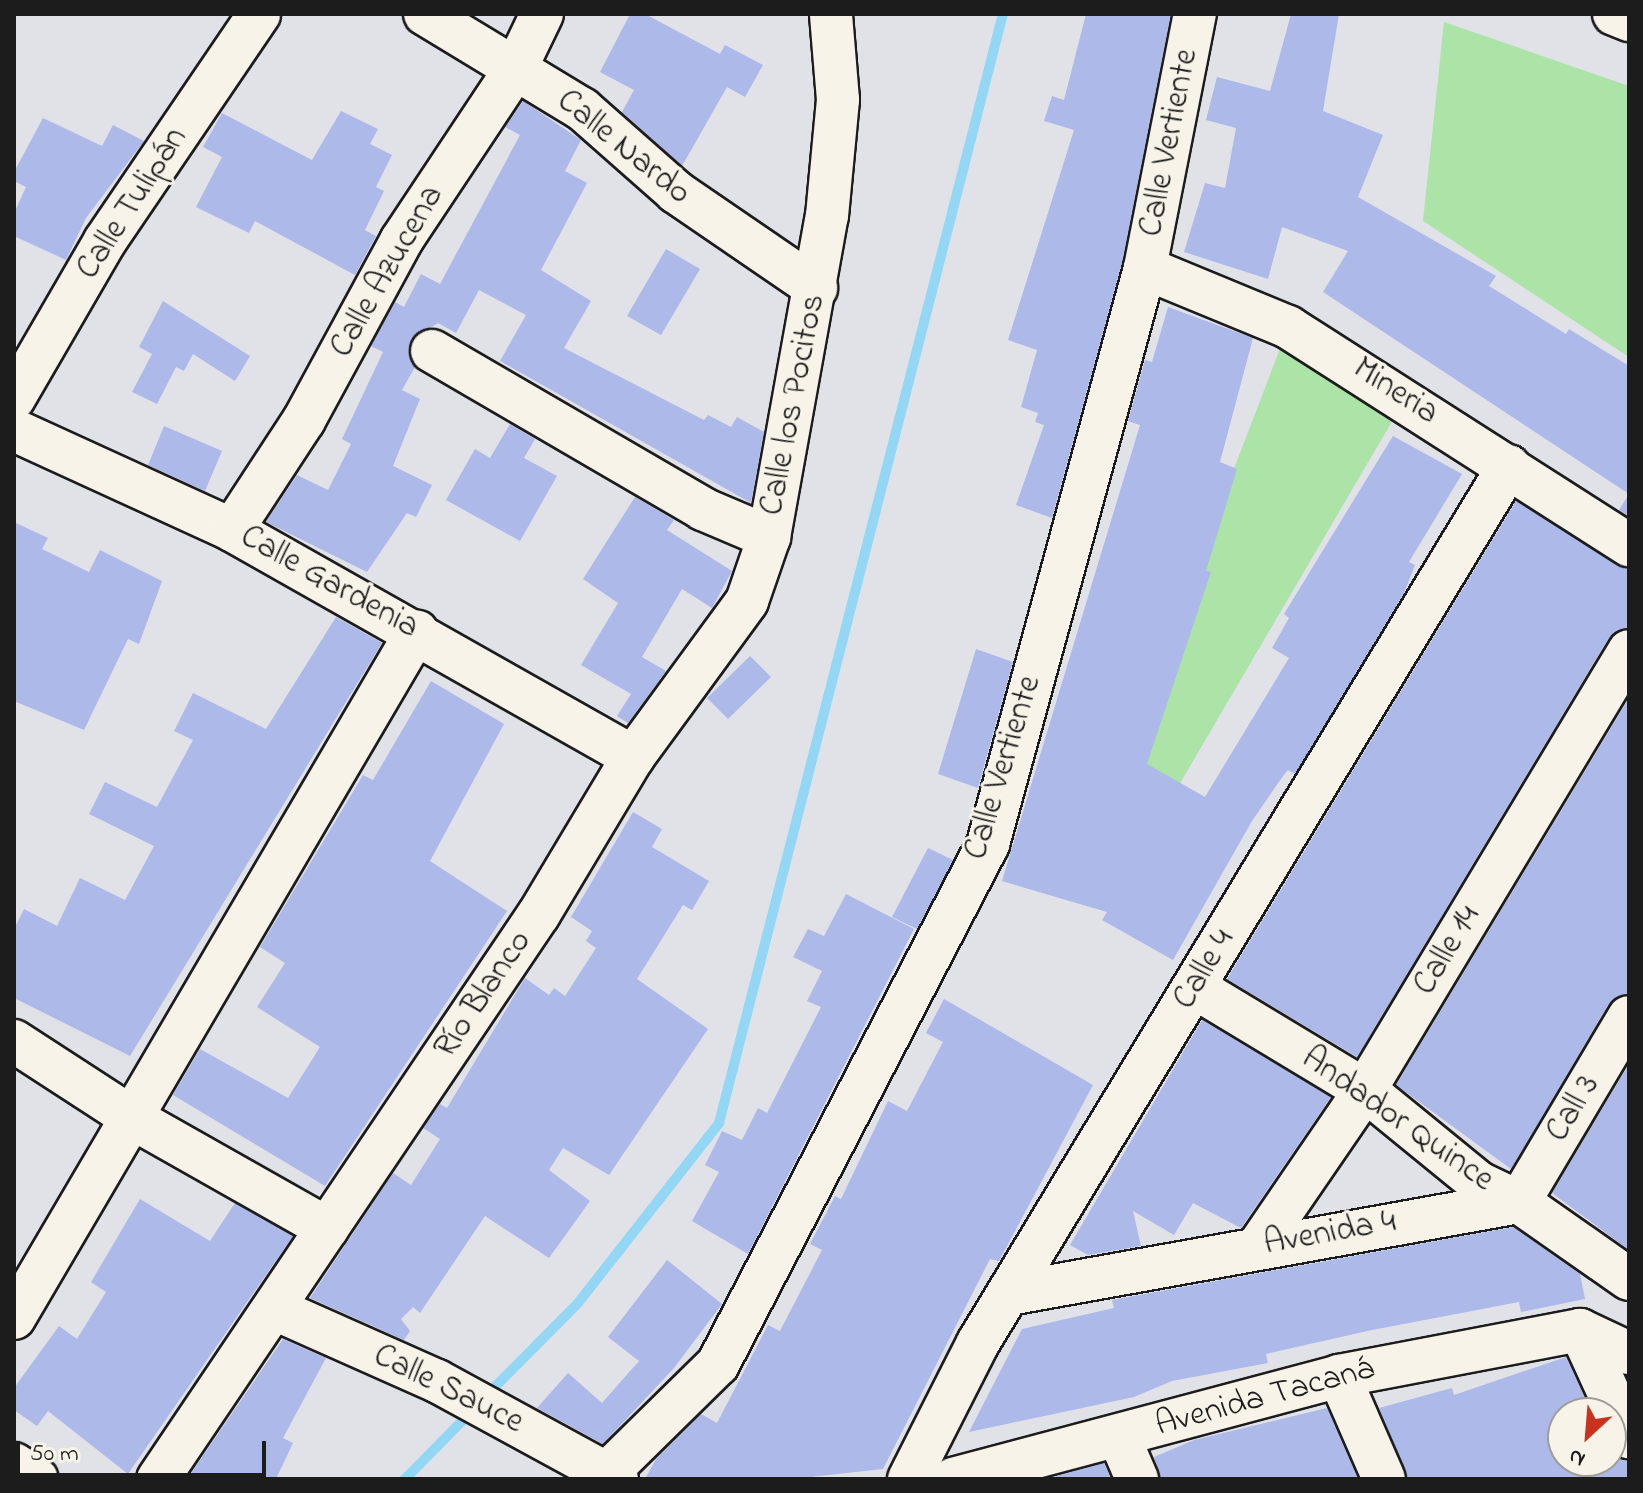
<!DOCTYPE html>
<html>
<head>
<meta charset="utf-8">
<style>
	body { margin:0 }
	#map { position:relative; width:1643px; height:1493px; overflow:hidden; background:#e0e2e8; font-family:"Indie Flower",sans-serif }
	div>[style] { position:absolute }
	.green>* { inset:0; background:#ace3a6 }
	.stream>* { height:10px; margin:-5px; padding:0 5px; transform-origin:5px; border-radius:5px; background:#93d7f5 }
	.building>* { inset:0; background:#acb9e9 }
	.roads { filter:drop-shadow(2px 0 #1c1c1c) drop-shadow(-2px 0 #1c1c1c) drop-shadow(0 2px #1c1c1c) drop-shadow(0 -2px #1c1c1c) }
	.minor>* { height:42px; margin:-21px; padding:0 21px; transform-origin:21px; border-radius:21px; background:#f7f3e8 }
	span { translate:-50% -50%; white-space:nowrap; text-align:center; line-height:1.15; -webkit-text-stroke:6px #f7f3e8; paint-order:stroke }
	.street-label { font-size:34px; color:#1c1c1c }
	.frame { position:absolute; inset:0; border:16px solid #1c1c1c; pointer-events:none }
	.north { position:absolute; left:1547px; top:1397px; width:80px; height:80px; box-sizing:border-box; background:#f7f3e8; border:2px solid #9f9d96; border-radius:50%; rotate:206deg; font-size:22px; font-weight:700; line-height:32px; text-align:center; color:#1c1c1c }
	.north::after { content:''; display:block; margin:auto; width:28px; height:36px; background:#c8321e; clip-path:polygon(50% 0,100% 100%,50% 72%,0 100%) }
	.scale { position:absolute; left:16px; top:1441px; width:250px; height:36px; box-sizing:border-box; border:4px solid #1c1c1c; border-top:0; padding-left:10px; font-size:24px; line-height:28px; white-space:nowrap; color:#1c1c1c; -webkit-text-stroke:6px #f7f3e8; paint-order:stroke }
</style>
</head>
<body>
<div id="map">
	<div class="green">
		<i style="clip-path:polygon(1444px 22px,1629px 86px,1629px 357px,1423px 221px)"></i>
		<i style="clip-path:polygon(1286px 333px,1404px 401px,1114px 896px,1078px 876px)"></i>
	</div>
	<div class="stream">
		<i style="left:485px;top:1397px;width:132px;rotate:-45.3deg"></i>
		<i style="left:578px;top:1303px;width:229px;rotate:-51.9deg"></i>
		<i style="left:719px;top:1123px;width:1145px;rotate:-75.64deg"></i>
		<i style="left:405px;top:1479px;width:94px;rotate:-45.4deg"></i>
	</div>
	<div class="building">
		<i style="clip-path:polygon(630px 14px,645px 14px,720px 54px,725px 45px,763px 65px,745px 97px,727px 87px,682px 166px,622px 112px,634px 90px,600px 72px)"></i>
		<i style="clip-path:polygon(1086px 14px,1171px 14px,1122px 263px,1052px 518px,1016px 505px,1044px 425px,1035px 422px,1038px 413px,1021px 407px,1037px 350px,1008px 340px,1074px 130px,1044px 121px,1052px 96px,1064px 100px)"></i>
		<i style="clip-path:polygon(1291px 14px,1339px 14px,1323px 111px,1383px 135px,1358px 197px,1496px 276px,1489px 286px,1566px 334px,1569px 329px,1629px 366px,1629px 517px,1619px 510px,1629px 494px,1323px 292px,1348px 251px,1282px 227px,1268px 279px,1184px 252px,1205px 183px,1225px 188px,1236px 128px,1206px 120px,1217px 77px,1270px 91px)"></i>
		<i style="clip-path:polygon(523px 101px,581px 140px,565px 171px,587px 183px,541px 270px,591px 301px,564px 348px,704px 420px,708px 415px,731px 427px,737px 417px,764px 432px,751px 503px,500px 361px,526px 315px,479px 290px,456px 333px,438px 323px,411px 340px,415px 367px,402px 390px,420px 399px,393px 466px,432px 485px,416px 517px,407px 513px,367px 572px,266px 522px,297px 475px,328px 490px,351px 444px,342px 439px,383px 352px,371px 346px,395px 302px,404px 307px,421px 274px,440px 284px,520px 135px,505px 127px)"></i>
		<i style="clip-path:polygon(341px 111px,378px 129px,370px 144px,392px 155px,376px 187px,384px 191px,365px 230px,376px 236px,355px 275px,255px 221px,249px 233px,196px 207px,222px 157px,203px 147px,222px 113px,312px 160px)"></i>
		<i style="clip-path:polygon(43px 118px,102px 146px,113px 125px,144px 141px,86px 218px,66px 260px,14px 236px,14px 213px,26px 187px,14px 181px,14px 172px)"></i>
		<i style="clip-path:polygon(666px 249px,700px 269px,661px 335px,627px 316px)"></i>
		<i style="clip-path:polygon(163px 301px,250px 356px,235px 381px,193px 354px,184px 371px,176px 367px,157px 404px,132px 392px,152px 354px,139px 347px)"></i>
		<i style="clip-path:polygon(1168px 307px,1253px 338px,1220px 462px,1237px 469px,1206px 571px,1211px 572px,1147px 764px,1205px 797px,1289px 658px,1272px 648px,1289px 618px,1284px 614px,1393px 436px,1462px 474px,1409px 562px,1415px 565px,1404px 593px,1295px 774px,1288px 770px,1283px 776px,1252px 821px,1173px 960px,1102px 920px,1107px 912px,1002px 881px,1140px 425px,1128px 421px,1145px 360px,1152px 362px)"></i>
		<i style="clip-path:polygon(510px 424px,535px 439px,524px 458px,557px 476px,520px 541px,446px 500px,475px 449px,490px 458px)"></i>
		<i style="clip-path:polygon(164px 426px,222px 451px,205px 491px,148px 465px)"></i>
		<i style="clip-path:polygon(635px 497px,674px 520px,667px 530px,732px 571px,712px 608px,682px 589px,642px 657px,666px 671px,628px 723px,617px 716px,631px 694px,581px 665px,618px 603px,583px 579px)"></i>
		<i style="clip-path:polygon(1516px 501px,1629px 569px,1629px 627px,1608px 639px,1357px 1057px,1227px 979px)"></i>
		<i style="clip-path:polygon(14px 522px,48px 538px,42px 549px,89px 572px,100px 550px,162px 581px,139px 644px,128px 639px,84px 730px,14px 701px)"></i>
		<i style="clip-path:polygon(336px 617px,382px 643px,130px 1056px,14px 998px,14px 929px,24px 909px,57px 926px,80px 878px,125px 900px,154px 846px,89px 814px,105px 782px,157px 807px,193px 740px,174px 731px,193px 693px,266px 729px)"></i>
		<i style="clip-path:polygon(976px 649px,1013px 662px,978px 788px,938px 774px)"></i>
		<i style="clip-path:polygon(750px 656px,771px 677px,728px 719px,707px 698px)"></i>
		<i style="clip-path:polygon(431px 681px,504px 724px,430px 861px,507px 911px,325px 1186px,173px 1095px,200px 1049px,288px 1098px,320px 1047px,257px 1007px,285px 963px,260px 947px,363px 775px,373px 780px)"></i>
		<i style="clip-path:polygon(1629px 698px,1629px 993px,1608px 1005px,1511px 1169px,1396px 1085px)"></i>
		<i style="clip-path:polygon(633px 812px,662px 829px,652px 847px,709px 881px,692px 910px,683px 905px,637px 979px,708px 1029px,609px 1175px,563px 1148px,549px 1170px,590px 1201px,549px 1258px,485px 1216px,420px 1313px,413px 1307px,401px 1319px,410px 1331px,404px 1340px,310px 1298px,393px 1173px,411px 1185px,440px 1139px,423px 1128px,440px 1104px,447px 1108px,525px 978px,549px 995px,554px 988px,565px 996px,596px 948px,586px 941px,592px 931px,571px 917px)"></i>
		<i style="clip-path:polygon(928px 848px,953px 860px,917px 929px,892px 917px)"></i>
		<i style="clip-path:polygon(846px 894px,914px 929px,748px 1254px,692px 1221px,719px 1172px,705px 1165px,722px 1131px,742px 1140px,758px 1108px,767px 1113px,821px 1007px,807px 1001px,822px 971px,793px 957px,808px 929px,824px 936px)"></i>
		<i style="clip-path:polygon(944px 999px,1093px 1085px,999px 1261px,990px 1259px,883px 1469px,793px 1479px,645px 1479px,656px 1459px,701px 1414px,717px 1423px,768px 1325px,780px 1331px,822px 1250px,810px 1244px,835px 1196px,841px 1199px,888px 1101px,907px 1111px,943px 1042px,926px 1033px)"></i>
		<i style="clip-path:polygon(1202px 1020px,1331px 1097px,1241px 1228px,1193px 1203px,1174px 1235px,1133px 1211px,1141px 1246px,1088px 1255px,1070px 1245px)"></i>
		<i style="clip-path:polygon(1629px 1064px,1629px 1250px,1552px 1193px)"></i>
		<i style="clip-path:polygon(140px 1199px,210px 1241px,235px 1203px,293px 1236px,128px 1474px,48px 1411px,37px 1426px,14px 1410px,14px 1388px,59px 1326px,77px 1339px,106px 1292px,91px 1282px)"></i>
		<i style="clip-path:polygon(1513px 1227px,1580px 1274px,1585px 1299px,1521px 1312px,1519px 1302px,1372px 1330px,1266px 1354px,1268px 1363px,1172px 1381px,1134px 1397px,969px 1432px,1022px 1329px,1114px 1308px,1112px 1300px)"></i>
		<i style="clip-path:polygon(667px 1260px,722px 1304px,674px 1368px,603px 1444px,537px 1408px,568px 1373px,602px 1403px,639px 1361px,608px 1337px)"></i>
		<i style="clip-path:polygon(283px 1339px,326px 1358px,283px 1438px,293px 1443px,276px 1479px,187px 1479px)"></i>
		<i style="clip-path:polygon(1566px 1357px,1592px 1413px,1563px 1413px,1563px 1461px,1611px 1461px,1611px 1452px,1629px 1461px,1629px 1479px,1408px 1479px,1379px 1408px,1452px 1388px,1454px 1395px)"></i>
		<i style="clip-path:polygon(1327px 1408px,1358px 1479px,1161px 1479px,1154px 1457px,1194px 1440px)"></i>
		<i style="clip-path:polygon(1104px 1463px,1111px 1479px,1046px 1479px)"></i>
	</div>
	<div class="roads">
		<div class="minor">
			<i style="left:425px;top:14px;width:184px;rotate:31.2deg"></i>
			<i style="left:582px;top:109px;width:125px;rotate:41.4deg"></i>
			<i style="left:676px;top:192px;width:170px;rotate:34.4deg"></i>
			<i style="left:1614px;top:14px;width:16px;rotate:22deg"></i>
			<i style="left:1145px;top:268px;width:155px;rotate:22.4deg"></i>
			<i style="left:1288px;top:327px;width:405px;rotate:32.6deg"></i>
			<i style="left:432px;top:351px;width:314px;rotate:30.2deg"></i>
			<i style="left:703px;top:509px;width:72px;rotate:23deg"></i>
			<i style="left:14px;top:398px;width:181px;rotate:-59.9deg"></i>
			<i style="left:105px;top:241px;width:274px;rotate:-55.8deg"></i>
			<i style="left:14px;top:430px;width:240px;rotate:24.6deg"></i>
			<i style="left:232px;top:530px;width:461px;rotate:29.5deg"></i>
			<i style="left:232px;top:530px;width:131px;rotate:-56.8deg"></i>
			<i style="left:304px;top:420px;width:204px;rotate:-61.5deg"></i>
			<i style="left:401px;top:241px;width:208px;rotate:-56.4deg"></i>
			<i style="left:516px;top:68px;width:60px;rotate:-64.3deg"></i>
			<i style="left:1194px;top:987px;width:200px;rotate:31.1deg"></i>
			<i style="left:1365px;top:1090px;width:147px;rotate:39.2deg"></i>
			<i style="left:1479px;top:1183px;width:44px;rotate:25.4deg"></i>
			<i style="left:1519px;top:1202px;width:134px;rotate:35deg"></i>
			<i style="left:14px;top:1041px;width:143px;rotate:33deg"></i>
			<i style="left:134px;top:1119px;width:222px;rotate:29.5deg"></i>
			<i style="left:1519px;top:1202px;width:215px;rotate:-59.3deg"></i>
			<i style="left:1259px;top:1245px;width:188px;rotate:-55.6deg"></i>
			<i style="left:1365px;top:1090px;width:512px;rotate:-58.98deg"></i>
			<i style="left:1009px;top:1294px;width:518px;rotate:-10.23deg"></i>
			<i style="left:275px;top:1309px;width:177px;rotate:24deg"></i>
			<i style="left:437px;top:1381px;width:205px;rotate:28.6deg"></i>
			<i style="left:14px;top:1318px;width:796px;rotate:-59.6deg"></i>
			<i style="left:1580px;top:1330px;width:118px;rotate:65.4deg"></i>
			<i style="left:1580px;top:1330px;width:54px;rotate:25.1deg"></i>
			<i style="left:1339px;top:1376px;width:112px;rotate:66.4deg"></i>
			<i style="left:1119px;top:1437px;width:46px;rotate:66.8deg"></i>
			<i style="left:14px;top:1464px;width:27px;rotate:33deg"></i>
			<i style="left:158px;top:1479px;width:681px;rotate:-56.01deg"></i>
			<i style="left:539px;top:914px;width:183px;rotate:-59.1deg"></i>
			<i style="left:633px;top:757px;width:193px;rotate:-53.8deg"></i>
			<i style="left:747px;top:601px;width:68px;rotate:-71deg"></i>
			<i style="left:769px;top:537px;width:326px;rotate:-79.8deg"></i>
			<i style="left:827px;top:216px;width:117px;rotate:-84.6deg"></i>
			<i style="left:838px;top:100px;width:86px;rotate:-94.7deg"></i>
			<i style="left:601px;top:1479px;width:164px;rotate:-44.5deg"></i>
			<i style="left:718px;top:1364px;width:586px;rotate:-62.56deg"></i>
			<i style="left:988px;top:844px;width:597px;rotate:-74.75deg"></i>
			<i style="left:1145px;top:268px;width:259px;rotate:-78.9deg"></i>
			<i style="left:909px;top:1479px;width:153px;rotate:-63.1deg"></i>
			<i style="left:978px;top:1343px;width:1025px;rotate:-58.81deg"></i>
			<i style="left:953px;top:1479px;width:400px;rotate:-14.9deg"></i>
			<i style="left:1339px;top:1376px;width:245px;rotate:-10.8deg"></i>
		</div>
	</div>
	<div class="street-label">
		<span style="left:1170px;top:143px;rotate:-79deg">Calle Vertiente</span>
		<span style="left:623px;top:148px;rotate:39deg">Calle Nardo</span>
		<span style="left:133px;top:204px;rotate:-57deg">Calle Tulipán</span>
		<span style="left:388px;top:272px;rotate:-60deg">Calle Azucena</span>
		<span style="left:1395px;top:392px;rotate:33deg">Mineria</span>
		<span style="left:794px;top:405px;rotate:-79deg">Calle los Pocitos</span>
		<span style="left:329px;top:583px;rotate:29deg">Calle Gardenia</span>
		<span style="left:1004px;top:768px;rotate:-73deg">Calle Vertiente</span>
		<span style="left:1448px;top:951px;rotate:-59deg">Calle 14</span>
		<span style="left:1205px;top:970px;rotate:-59deg">Calle 4</span>
		<span style="left:484px;top:995px;rotate:-56deg">Río Blanco</span>
		<span style="left:1574px;top:1109px;rotate:-59deg">Call 3</span>
		<span style="left:1397px;top:1120px;rotate:35deg">Andador Quince</span>
		<span style="left:1330px;top:1234px;rotate:-10deg">Avenida 4</span>
		<span style="left:448px;top:1390px;rotate:26deg">Calle Sauce</span>
		<span style="left:1265px;top:1398px;rotate:-15deg">Avenida Tacaná</span>
	</div>
	<div class="frame"></div>
	<div class="north">N</div>
	<div class="scale">50 m</div>
</div>
</body>
</html>
